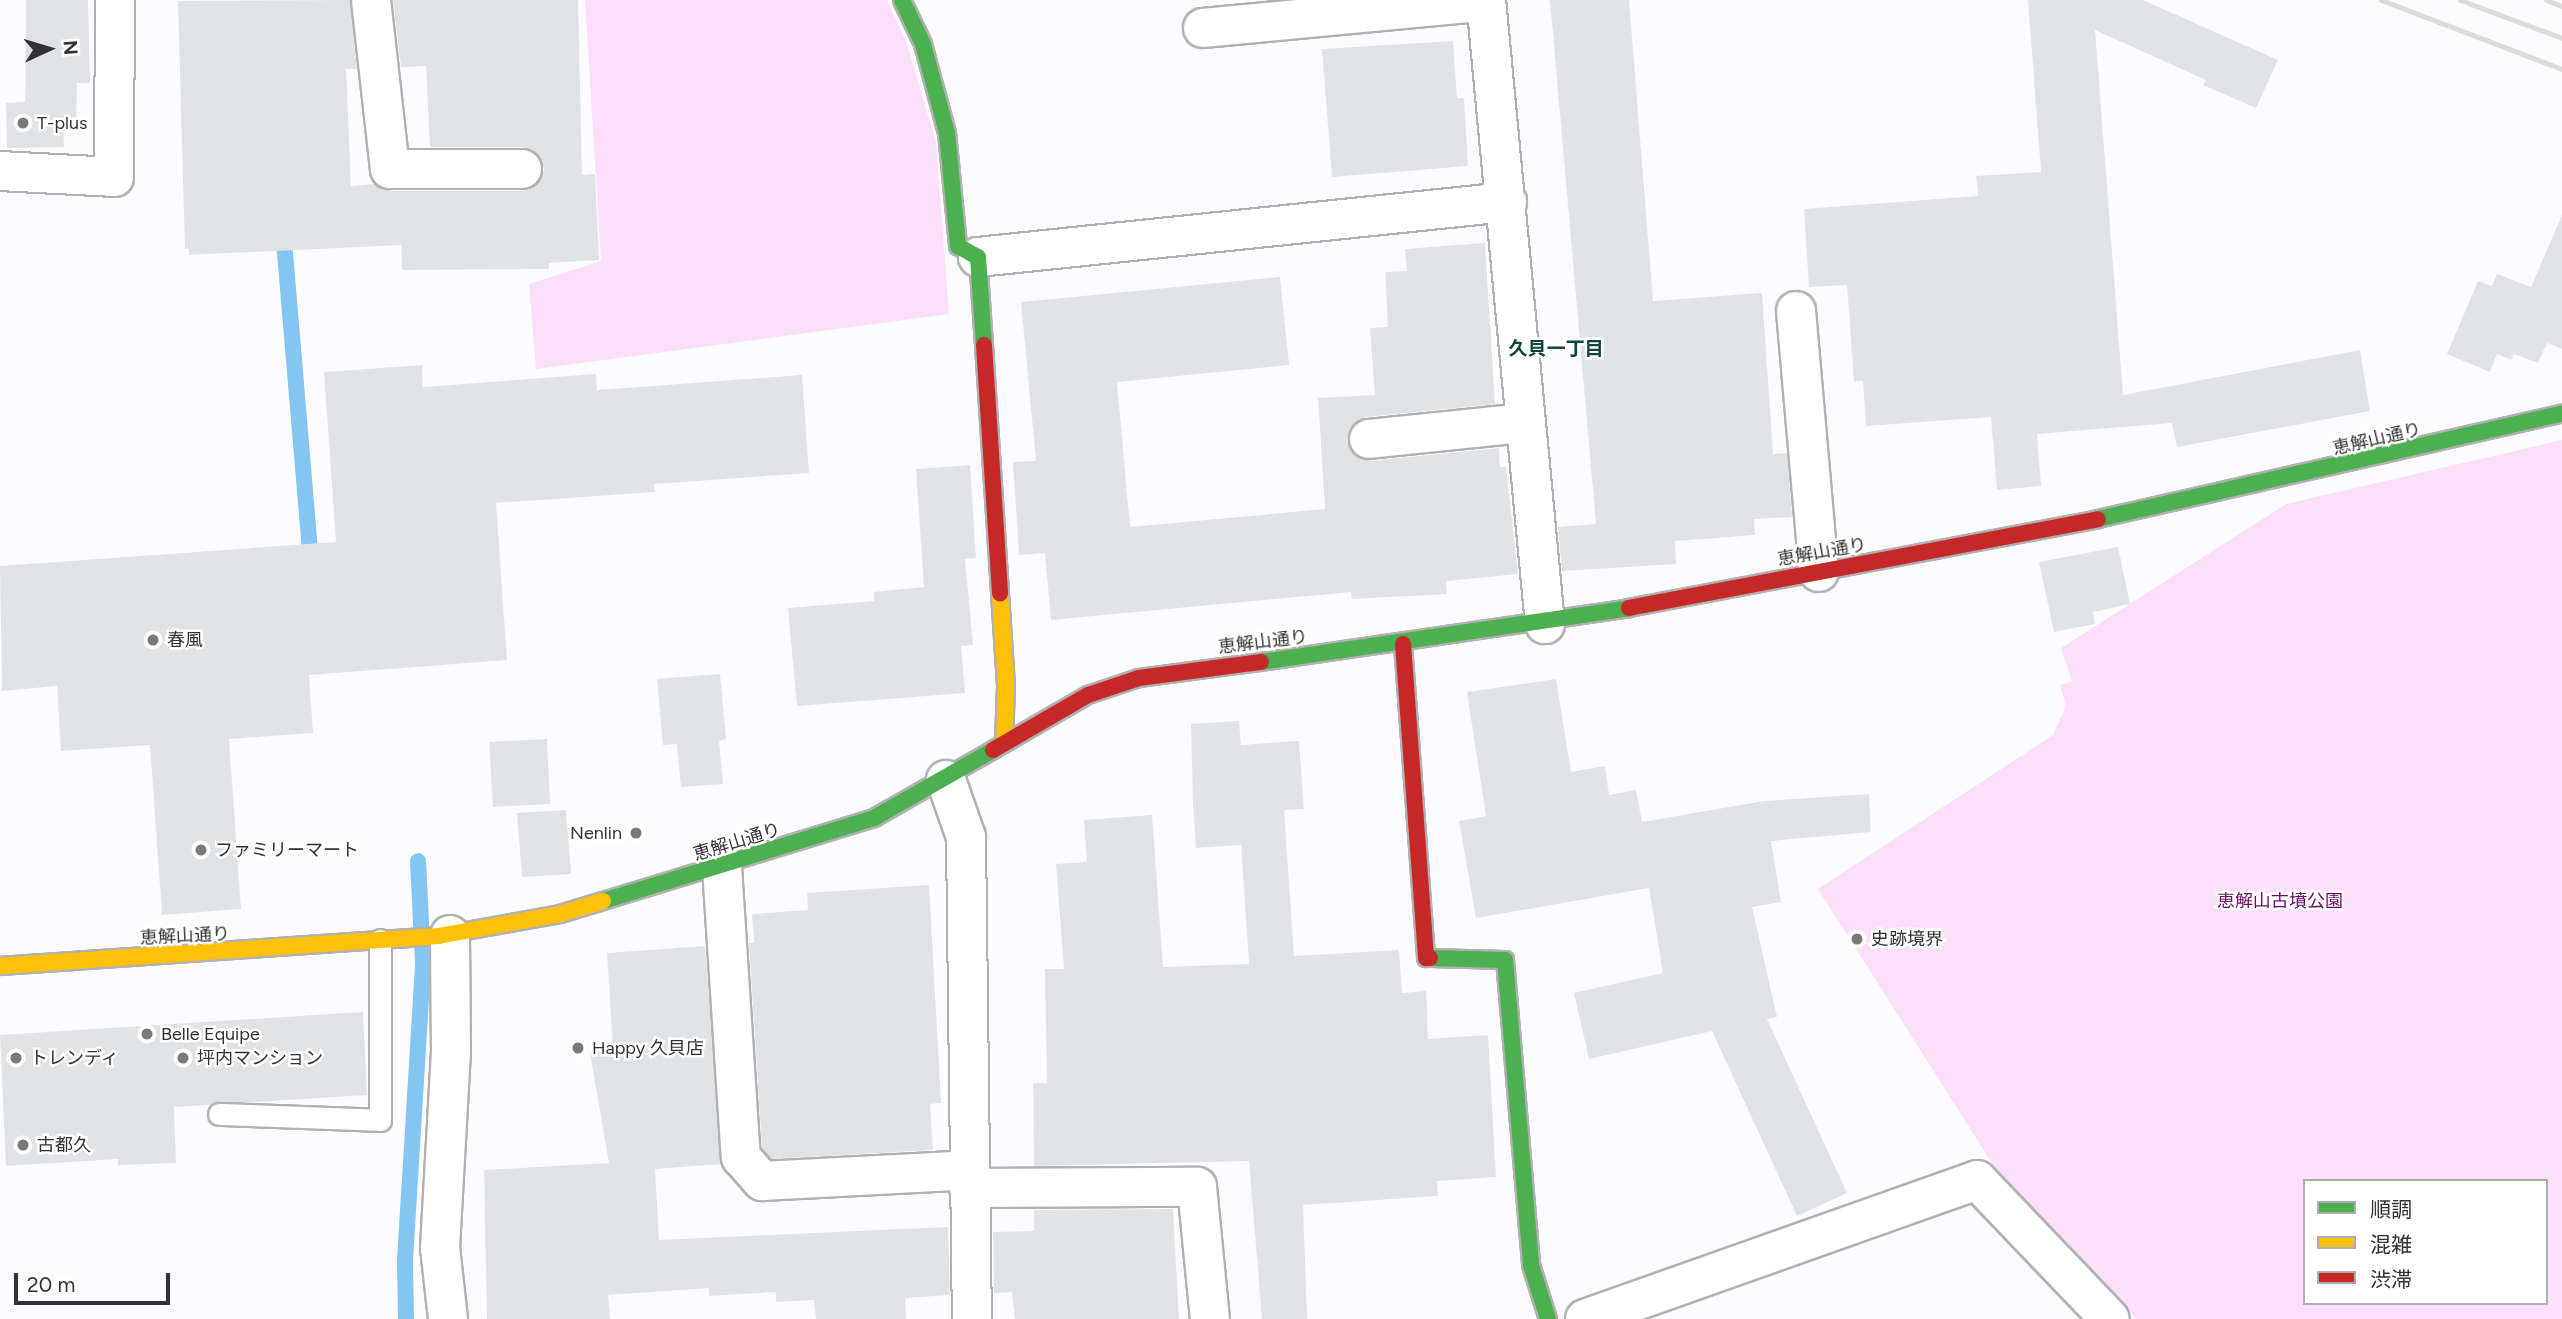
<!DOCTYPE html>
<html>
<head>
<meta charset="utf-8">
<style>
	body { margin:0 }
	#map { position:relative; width:2562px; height:1319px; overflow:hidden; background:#fcfcfe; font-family:Figtree,"Noto Sans JP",sans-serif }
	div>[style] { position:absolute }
	.green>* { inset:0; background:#fcdffa }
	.stream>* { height:16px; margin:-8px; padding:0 8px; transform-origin:8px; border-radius:8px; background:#84c5f2 }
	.building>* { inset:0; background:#e0e3e6 }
	.roads { filter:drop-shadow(2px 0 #b1b1b3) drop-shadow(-2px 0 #b1b1b3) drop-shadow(0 2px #b1b1b3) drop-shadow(0 -2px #b1b1b3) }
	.lane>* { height:21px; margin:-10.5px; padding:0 10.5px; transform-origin:10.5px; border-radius:10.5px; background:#fff }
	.street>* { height:38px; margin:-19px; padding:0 19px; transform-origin:19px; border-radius:19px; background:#fff }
	.fast>* { height:16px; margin:-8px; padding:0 8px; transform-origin:8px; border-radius:8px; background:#4caf50 }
	.slow>* { height:16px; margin:-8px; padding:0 8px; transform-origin:8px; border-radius:8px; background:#ffc107 }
	.jam>* { height:16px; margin:-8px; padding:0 8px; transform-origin:8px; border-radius:8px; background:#c62828 }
	.rail>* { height:5px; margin:-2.5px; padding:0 2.5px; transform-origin:2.5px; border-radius:2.5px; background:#dadadb }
	.dots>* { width:19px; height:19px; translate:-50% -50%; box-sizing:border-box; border:4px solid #fff; border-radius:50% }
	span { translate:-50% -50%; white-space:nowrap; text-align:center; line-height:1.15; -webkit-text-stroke:5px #fff; paint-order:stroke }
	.poi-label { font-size:18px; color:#323234 }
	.left { translate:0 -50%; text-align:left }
	.right { translate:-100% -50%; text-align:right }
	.street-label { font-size:18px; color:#323234 }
	.park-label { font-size:18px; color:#6a0b66 }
	.neighbourhood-label { font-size:19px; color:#0d463b; font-weight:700 }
	.legend { position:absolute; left:2303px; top:1179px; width:245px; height:126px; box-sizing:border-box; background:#fff; border:2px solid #adadae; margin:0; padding:9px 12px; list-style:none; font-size:21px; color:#323234 }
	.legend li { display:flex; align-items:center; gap:14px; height:35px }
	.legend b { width:35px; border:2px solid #adadae }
	.north { position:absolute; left:14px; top:14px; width:70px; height:70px; -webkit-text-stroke:5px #fff; paint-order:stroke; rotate:86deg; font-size:19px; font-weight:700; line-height:28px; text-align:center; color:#323234 }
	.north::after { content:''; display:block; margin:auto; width:24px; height:32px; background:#323234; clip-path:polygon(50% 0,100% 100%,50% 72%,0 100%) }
	.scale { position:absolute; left:14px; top:1273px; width:156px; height:32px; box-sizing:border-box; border:4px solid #323234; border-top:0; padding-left:9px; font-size:21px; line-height:24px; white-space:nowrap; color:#323234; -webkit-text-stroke:5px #fff; paint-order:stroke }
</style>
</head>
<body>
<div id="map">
	<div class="green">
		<i style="clip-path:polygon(585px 0,887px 0,907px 44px,936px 143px,949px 314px,536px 369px,529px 284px,601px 261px)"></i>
		<i style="clip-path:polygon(evenodd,2562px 440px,2562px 1319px,2137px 1319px,1997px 1171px,1818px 889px,2053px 735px,2066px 706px,2060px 685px,2072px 681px,2061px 648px,2286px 504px,2562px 440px,2305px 1181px,2546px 1181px,2546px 1303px,2305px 1303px,2305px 1181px)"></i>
	</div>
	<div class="stream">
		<i style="left:283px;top:229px;width:321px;rotate:85.2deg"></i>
		<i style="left:406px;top:1319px;width:59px;rotate:-91deg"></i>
		<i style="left:405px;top:1260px;width:298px;rotate:-86.5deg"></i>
		<i style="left:423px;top:963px;width:102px;rotate:-92.8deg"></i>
	</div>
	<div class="building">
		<i style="clip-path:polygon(26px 0,88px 0,90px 83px,77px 83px,76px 124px,63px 125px,64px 147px,7px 148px,6px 103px,25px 102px)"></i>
		<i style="clip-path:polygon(350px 0,357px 69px,346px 69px,351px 186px,375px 184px,390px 191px,523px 191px,533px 188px,544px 170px,541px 158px,523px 147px,430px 147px,426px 66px,401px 67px,393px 0,578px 0,582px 175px,595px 174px,599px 260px,549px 263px,549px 269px,402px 270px,401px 245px,189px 255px,189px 248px,185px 249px,178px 1px)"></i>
		<i style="clip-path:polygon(1550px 0,1629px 0,1653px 301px,1762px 293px,1773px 454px,1787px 453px,1792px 517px,1754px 519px,1755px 535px,1675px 541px,1676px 564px,1562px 571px,1558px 527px,1596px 524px)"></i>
		<i style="clip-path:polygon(2028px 0,2143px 0,2278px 60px,2256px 108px,2203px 85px,2206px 80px,2095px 30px,2123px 395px,2360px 350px,2370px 411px,2177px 447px,2172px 423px,2037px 434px,2041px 486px,1997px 490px,1991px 417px,1866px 426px,1863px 381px,1854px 381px,1847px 285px,1809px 287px,1804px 209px,1978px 196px,1976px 176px,2041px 172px)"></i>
		<i style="clip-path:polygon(1453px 41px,1457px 98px,1464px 98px,1468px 166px,1332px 177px,1322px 49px)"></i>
		<i style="clip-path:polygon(2562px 215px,2562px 349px,2547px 343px,2538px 363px,2514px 354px,2511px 360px,2497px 354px,2490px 372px,2447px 354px,2478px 281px,2492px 286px,2497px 274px,2531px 287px)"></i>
		<i style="clip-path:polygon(1485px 243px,1495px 404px,1366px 417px,1349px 429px,1347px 441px,1352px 452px,1371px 461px,1499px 448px,1500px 467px,1506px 467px,1518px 574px,1446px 581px,1447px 594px,1352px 599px,1351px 592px,1051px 620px,1045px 553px,1019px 555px,1013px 462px,1036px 461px,1021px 302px,1280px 277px,1289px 365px,1117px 382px,1130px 527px,1325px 509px,1318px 398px,1375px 395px,1370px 328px,1388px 327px,1385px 272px,1407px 271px,1405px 249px)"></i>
		<i style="clip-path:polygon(422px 365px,423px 387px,596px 374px,597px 390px,802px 375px,809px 473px,654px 484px,655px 492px,496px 503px,507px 660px,309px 675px,313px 733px,229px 739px,241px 909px,162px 915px,150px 745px,61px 751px,57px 686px,2px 691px,0 566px,336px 542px,324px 372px)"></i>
		<i style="clip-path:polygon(970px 465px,976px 558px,965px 559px,973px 645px,961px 646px,965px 693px,797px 706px,788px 608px,874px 601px,874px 592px,924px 587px,916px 469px)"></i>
		<i style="clip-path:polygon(2118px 547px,2130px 604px,2093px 612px,2095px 624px,2054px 632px,2039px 562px)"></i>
		<i style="clip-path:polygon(720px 674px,726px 739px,719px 741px,723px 784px,681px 787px,677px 744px,663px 745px,657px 679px)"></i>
		<i style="clip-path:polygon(1556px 679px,1571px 772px,1605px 766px,1609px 795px,1636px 790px,1642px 822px,1764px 801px,1869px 794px,1871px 832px,1771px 841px,1781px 902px,1752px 907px,1777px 1017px,1767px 1019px,1847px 1193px,1797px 1216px,1712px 1031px,1589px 1059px,1574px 993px,1663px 973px,1649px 888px,1476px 918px,1459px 821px,1486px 816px,1467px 692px)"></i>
		<i style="clip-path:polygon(1239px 721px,1241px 745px,1299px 741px,1304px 809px,1284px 810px,1294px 956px,1399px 950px,1402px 993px,1426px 991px,1428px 1039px,1488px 1035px,1496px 1177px,1437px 1181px,1438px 1196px,1303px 1205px,1307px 1319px,1262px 1319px,1249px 1161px,1034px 1166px,1033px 1083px,1047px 1083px,1045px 969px,1064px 969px,1056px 864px,1087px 862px,1084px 820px,1152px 815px,1163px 967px,1249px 964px,1241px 845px,1196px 848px,1193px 804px,1191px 724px)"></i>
		<i style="clip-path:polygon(547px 739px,550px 804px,493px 807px,489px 742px)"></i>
		<i style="clip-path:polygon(566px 810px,571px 874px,522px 877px,517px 813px)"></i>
		<i style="clip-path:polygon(929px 885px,941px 1103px,930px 1104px,933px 1150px,771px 1159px,762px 1148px,749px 943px,754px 943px,752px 914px,808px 910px,807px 893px)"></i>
		<i style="clip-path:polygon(705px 946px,722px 1164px,655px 1169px,659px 1240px,948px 1227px,950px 1295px,905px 1298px,906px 1319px,816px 1319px,814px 1300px,776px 1302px,776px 1292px,709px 1296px,709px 1288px,608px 1295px,610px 1319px,487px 1319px,484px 1170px,609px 1163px,590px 1053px,613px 1049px,607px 953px)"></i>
		<i style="clip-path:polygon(363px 1012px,367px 1095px,174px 1107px,176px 1163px,118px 1165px,118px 1159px,6px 1166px,0 1035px)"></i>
		<i style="clip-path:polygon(1173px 1209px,1179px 1319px,1015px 1319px,1012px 1292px,994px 1293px,993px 1232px,1034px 1231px,1034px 1210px)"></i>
	</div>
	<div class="roads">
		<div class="lane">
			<i style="left:219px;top:1114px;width:161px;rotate:2.1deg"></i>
			<i style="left:380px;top:1120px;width:180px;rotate:-90deg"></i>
		</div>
		<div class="street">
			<i style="left:371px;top:0;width:170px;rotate:83.6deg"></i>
			<i style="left:390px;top:169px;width:132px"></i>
			<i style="left:1486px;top:0;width:627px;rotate:84.6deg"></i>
			<i style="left:1203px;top:28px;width:284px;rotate:-5.4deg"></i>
			<i style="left:0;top:171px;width:114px;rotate:3deg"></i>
			<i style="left:114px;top:177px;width:177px;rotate:-89.7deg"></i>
			<i style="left:978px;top:257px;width:532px;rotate:-5.94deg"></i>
			<i style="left:1796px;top:311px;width:262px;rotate:85deg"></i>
			<i style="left:1369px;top:439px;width:157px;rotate:-5.9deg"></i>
			<i style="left:946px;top:780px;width:60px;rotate:70.7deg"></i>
			<i style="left:966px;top:837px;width:482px;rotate:89.3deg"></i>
			<i style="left:722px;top:867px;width:291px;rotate:86.3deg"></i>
			<i style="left:741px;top:1157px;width:32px;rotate:49deg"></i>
			<i style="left:762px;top:1181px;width:207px;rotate:-3deg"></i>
			<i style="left:969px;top:1188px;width:228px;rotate:-0.3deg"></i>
			<i style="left:1197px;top:1187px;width:133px;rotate:84.4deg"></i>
			<i style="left:448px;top:1319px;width:71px;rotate:-96.4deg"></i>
			<i style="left:440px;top:1248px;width:197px;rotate:-86.8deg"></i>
			<i style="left:451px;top:1051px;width:116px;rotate:-90.5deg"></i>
			<i style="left:1585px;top:1319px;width:416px;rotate:-19.5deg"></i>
			<i style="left:1977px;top:1180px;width:192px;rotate:46.3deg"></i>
		</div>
		<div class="fast">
			<i style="left:902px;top:0;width:49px;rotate:64.5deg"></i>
			<i style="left:923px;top:44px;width:92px;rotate:74.9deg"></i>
			<i style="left:947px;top:133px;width:114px;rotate:84.4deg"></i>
			<i style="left:958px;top:246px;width:23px;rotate:29deg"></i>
			<i style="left:978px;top:257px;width:88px;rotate:86.1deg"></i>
			<i style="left:2098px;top:519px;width:476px;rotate:-12.8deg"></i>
			<i style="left:1261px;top:662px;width:372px;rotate:-8.3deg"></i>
			<i style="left:603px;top:901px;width:283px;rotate:-17deg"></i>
			<i style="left:874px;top:818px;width:137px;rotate:-29.7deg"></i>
			<i style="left:1430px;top:958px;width:75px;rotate:1.5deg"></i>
			<i style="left:1505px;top:960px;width:306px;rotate:85.1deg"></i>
			<i style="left:1531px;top:1265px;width:57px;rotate:72.5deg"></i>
		</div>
		<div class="slow">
			<i style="left:1000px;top:593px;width:93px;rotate:86.3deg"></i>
			<i style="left:1006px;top:686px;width:58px;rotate:92deg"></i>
			<i style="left:0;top:966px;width:439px;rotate:-3.9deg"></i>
			<i style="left:438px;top:936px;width:124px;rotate:-10.2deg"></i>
			<i style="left:560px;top:914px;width:45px;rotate:-16.8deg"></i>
		</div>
		<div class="jam">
			<i style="left:984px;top:345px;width:249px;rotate:86.3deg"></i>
			<i style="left:1629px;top:608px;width:477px;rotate:-10.7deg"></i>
			<i style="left:1403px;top:644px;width:315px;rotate:85.8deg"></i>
			<i style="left:1426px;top:958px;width:4px"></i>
			<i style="left:993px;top:750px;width:110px;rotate:-30.1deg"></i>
			<i style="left:1088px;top:695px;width:54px;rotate:-18.4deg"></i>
			<i style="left:1139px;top:678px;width:123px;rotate:-7.5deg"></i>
		</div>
	</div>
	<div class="rail">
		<i style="left:2381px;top:0;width:194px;rotate:20.9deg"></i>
		<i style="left:2460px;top:0;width:109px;rotate:20.4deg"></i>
		<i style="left:2546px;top:0;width:17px;rotate:21deg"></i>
	</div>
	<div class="dots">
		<i style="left:23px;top:123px;background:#79797b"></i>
		<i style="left:153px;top:640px;background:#79797b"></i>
		<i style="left:636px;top:833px;background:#79797b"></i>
		<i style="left:201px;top:850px;background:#79797b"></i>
		<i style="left:1857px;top:939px;background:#79797b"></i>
		<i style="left:147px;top:1034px;background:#79797b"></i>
		<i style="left:578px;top:1048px;background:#79797b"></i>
		<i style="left:16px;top:1058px;background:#79797b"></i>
		<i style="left:183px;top:1058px;background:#79797b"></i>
		<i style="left:23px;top:1145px;background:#79797b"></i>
	</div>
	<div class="poi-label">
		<span class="left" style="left:37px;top:123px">T-plus</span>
		<span class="left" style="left:167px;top:640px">春風</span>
		<span class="right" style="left:622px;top:833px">Nenlin</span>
		<span class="left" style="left:215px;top:850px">ファミリーマート</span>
		<span class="left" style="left:1871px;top:939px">史跡境界</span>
		<span class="left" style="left:161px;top:1034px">Belle Equipe</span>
		<span class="left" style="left:592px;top:1048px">Happy 久貝店</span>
		<span class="left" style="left:30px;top:1058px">トレンディ</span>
		<span class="left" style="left:197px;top:1058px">坪内マンション</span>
		<span class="left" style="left:37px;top:1145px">古都久</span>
	</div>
	<div class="street-label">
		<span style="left:2377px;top:439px;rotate:-13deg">恵解山通り</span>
		<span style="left:1822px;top:552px;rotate:-10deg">恵解山通り</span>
		<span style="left:1263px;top:642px;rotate:-7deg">恵解山通り</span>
		<span style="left:737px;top:842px;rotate:-17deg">恵解山通り</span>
		<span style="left:185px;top:936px;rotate:-3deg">恵解山通り</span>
	</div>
	<div class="park-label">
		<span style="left:2280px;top:901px">恵解山古墳公園</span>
	</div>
	<div class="neighbourhood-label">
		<span style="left:1556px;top:349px">久貝一丁目</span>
	</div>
	<ul class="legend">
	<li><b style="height:9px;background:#4caf50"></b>順調</li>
	<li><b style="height:9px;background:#ffc107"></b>混雑</li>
	<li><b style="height:9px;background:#c62828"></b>渋滞</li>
	</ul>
	<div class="north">N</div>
	<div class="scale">20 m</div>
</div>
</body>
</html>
